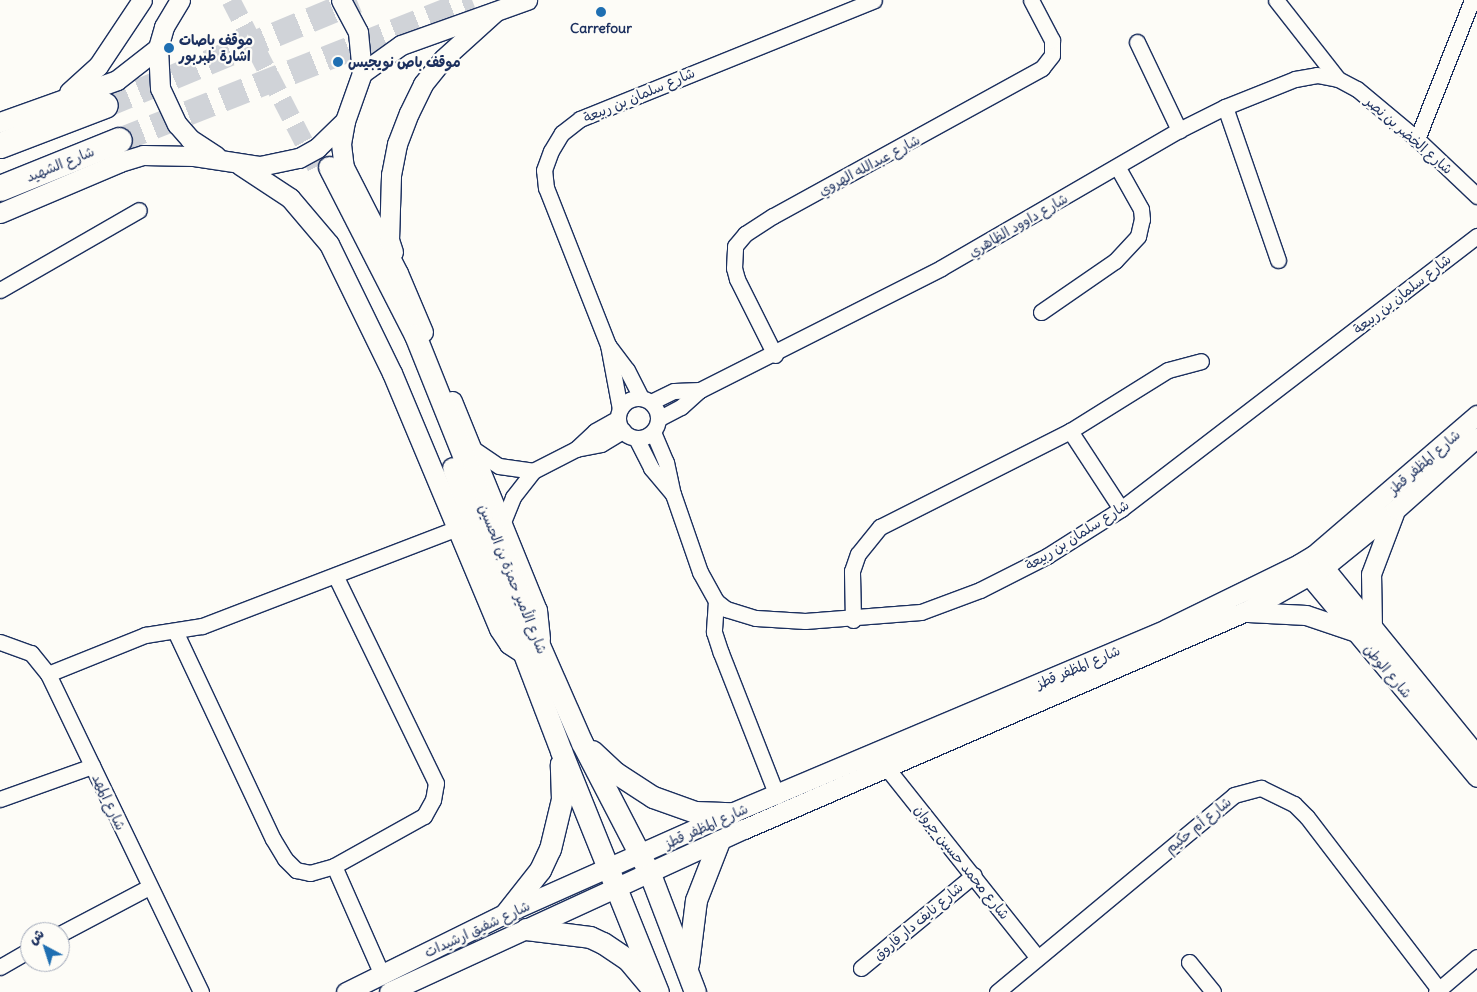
<!DOCTYPE html>
<html>
<head>
<meta charset="utf-8">
<style>
	body { margin:0 }
	#map { position:relative; width:1477px; height:992px; overflow:hidden; background:#fdfcf7; font-family:Delius,"Playpen Sans Arabic",sans-serif }
	div>[style] { position:absolute }
	.tertiary-tunnel>* { height:19px; margin-top:-9.5px; transform-origin:0; background:repeating-linear-gradient(90deg,#d0d3d8 0 19px,transparent 0 28px) }
	.trunk-tunnel>* { height:25px; margin-top:-12.5px; transform-origin:0; background:repeating-linear-gradient(90deg,#d0d3d8 0 25px,transparent 0 37px) }
	.roads { filter:drop-shadow(1px 0 #1b2f5e) drop-shadow(-1px 0 #1b2f5e) drop-shadow(0 1px #1b2f5e) drop-shadow(0 -1px #1b2f5e) }
	.minor>* { height:15px; margin:-7.5px; padding:0 7.5px; transform-origin:7.5px; border-radius:7.5px; background:#fdfcf7 }
	.minor>.ring { margin:-7.5px; padding:0; box-sizing:content-box; background:none; border:15px solid #fdfcf7; border-radius:50% }
	.tertiary>* { height:19px; margin:-9.5px; padding:0 9.5px; transform-origin:9.5px; border-radius:9.5px; background:#fdfcf7 }
	.secondary>* { height:21px; margin:-10.5px; padding:0 10.5px; transform-origin:10.5px; border-radius:10.5px; background:#fdfcf7 }
	.trunk>* { height:25px; margin:-12.5px; padding:0 12.5px; transform-origin:12.5px; border-radius:12.5px; background:#fdfcf7 }
	.dots>* { width:14px; height:14px; translate:-50% -50%; box-sizing:border-box; border:2px solid #fdfcf7; border-radius:50% }
	span { translate:-50% -50%; white-space:nowrap; text-align:center; line-height:1.15; -webkit-text-stroke:4.5px #fdfcf7; paint-order:stroke }
	.poi-label { font-size:14px; color:#1b2f5e; font-weight:700 }
	.left { translate:0 -50%; text-align:left }
	.street-label { font-size:14px; color:#1b2f5e }
	.north { position:absolute; left:20px; top:922px; width:50px; height:50px; box-sizing:border-box; background:#fdfcf7; border:1px solid #a3aaba; border-radius:50%; rotate:320deg; font-size:14px; font-weight:700; line-height:20px; text-align:center; color:#1b2f5e }
	.north::after { content:''; display:block; margin:auto; width:18px; height:22px; background:#1f6fb2; clip-path:polygon(50% 0,100% 100%,50% 72%,0 100%) }
</style>
</head>
<body>
<div id="map">
	<div class="tertiary-tunnel">
		<i style="left:231px;top:0;width:195px;rotate:62.8deg"></i>
	</div>
	<div class="trunk-tunnel">
		<i style="left:105px;top:105px;width:273px;rotate:-22.6deg"></i>
		<i style="left:119px;top:140px;width:380px;rotate:-21.6deg"></i>
	</div>
	<div class="roads">
		<div class="minor">
			<i style="left:1276px;top:0;width:100px;rotate:51.9deg"></i>
			<i style="left:1137px;top:42px;width:98px;rotate:64.5deg"></i>
			<i style="left:1225px;top:107px;width:162px;rotate:70.9deg"></i>
			<i style="left:1417px;top:139px;width:149px;rotate:-68.4deg"></i>
			<i style="left:0;top:290px;width:160px;rotate:-29.9deg"></i>
			<i style="left:1041px;top:312px;width:90px;rotate:-34.6deg"></i>
			<i style="left:1115px;top:261px;width:34px;rotate:-47deg"></i>
			<i style="left:1138px;top:236px;width:17px;rotate:-77deg"></i>
			<i style="left:1142px;top:219px;width:10px;rotate:-96deg"></i>
			<i style="left:1141px;top:209px;width:47px;rotate:-119.3deg"></i>
			<i style="left:608px;top:345px;width:31px;rotate:53deg"></i>
			<i style="left:627px;top:370px;width:31px;rotate:63deg"></i>
			<i style="left:775px;top:355px;width:85px;rotate:-116.6deg"></i>
			<i style="left:737px;top:279px;width:11px;rotate:-105deg"></i>
			<i style="left:734px;top:268px;width:22px;rotate:-87deg"></i>
			<i style="left:735px;top:246px;width:16px;rotate:-50deg"></i>
			<i style="left:745px;top:234px;width:33px;rotate:-33deg"></i>
			<i style="left:773px;top:216px;width:307px;rotate:-28.8deg"></i>
			<i style="left:1042px;top:68px;width:16px;rotate:-52deg"></i>
			<i style="left:1052px;top:55px;width:15px;rotate:-90deg"></i>
			<i style="left:1052px;top:40px;width:45px;rotate:-117.7deg"></i>
			<i class="ring" style="left:618px;top:398px;width:25px;height:25px"></i>
			<i style="left:651px;top:402px;width:25px;rotate:-26deg"></i>
			<i style="left:674px;top:391px;width:26px;rotate:-2deg"></i>
			<i style="left:620px;top:409px;width:65px;rotate:-100.6deg"></i>
			<i style="left:608px;top:345px;width:169px;rotate:-111.5deg"></i>
			<i style="left:546px;top:188px;width:18px;rotate:-96deg"></i>
			<i style="left:544px;top:170px;width:20px;rotate:-70deg"></i>
			<i style="left:551px;top:151px;width:21px;rotate:-59deg"></i>
			<i style="left:562px;top:133px;width:23px;rotate:-38deg"></i>
			<i style="left:580px;top:119px;width:317px;rotate:-22deg"></i>
			<i style="left:658px;top:419px;width:26px;rotate:-28deg"></i>
			<i style="left:681px;top:407px;width:25px;rotate:-42deg"></i>
			<i style="left:700px;top:390px;width:270px;rotate:-26.8deg"></i>
			<i style="left:941px;top:268px;width:275px;rotate:-30.1deg"></i>
			<i style="left:1179px;top:130px;width:51px;rotate:-26.6deg"></i>
			<i style="left:1225px;top:107px;width:75px;rotate:-21.8deg"></i>
			<i style="left:1295px;top:79px;width:22px;rotate:-10deg"></i>
			<i style="left:1317px;top:75px;width:21px;rotate:11deg"></i>
			<i style="left:1338px;top:79px;width:21px;rotate:28deg"></i>
			<i style="left:1357px;top:89px;width:78px;rotate:39.8deg"></i>
			<i style="left:1417px;top:139px;width:83px;rotate:43.5deg"></i>
			<i style="left:1070px;top:431px;width:93px;rotate:56.8deg"></i>
			<i style="left:653px;top:432px;width:33px;rotate:67deg"></i>
			<i style="left:666px;top:462px;width:33px;rotate:78deg"></i>
			<i style="left:673px;top:494px;width:83px;rotate:70.9deg"></i>
			<i style="left:700px;top:572px;width:33px;rotate:61deg"></i>
			<i style="left:716px;top:601px;width:13px;rotate:39deg"></i>
			<i style="left:726px;top:609px;width:31px;rotate:17deg"></i>
			<i style="left:756px;top:618px;width:49px;rotate:3.5deg"></i>
			<i style="left:805px;top:621px;width:116px;rotate:-4.4deg"></i>
			<i style="left:921px;top:612px;width:63px;rotate:-20.4deg"></i>
			<i style="left:980px;top:590px;width:75px;rotate:-26.9deg"></i>
			<i style="left:1047px;top:556px;width:88px;rotate:-32.4deg"></i>
			<i style="left:1121px;top:509px;width:449px;rotate:-37.5deg"></i>
			<i style="left:636px;top:438px;width:34px;rotate:63deg"></i>
			<i style="left:651px;top:468px;width:34px;rotate:50deg"></i>
			<i style="left:472px;top:448px;width:32px;rotate:34deg"></i>
			<i style="left:499px;top:466px;width:34px;rotate:8deg"></i>
			<i style="left:576px;top:449px;width:26px;rotate:-43deg"></i>
			<i style="left:595px;top:431px;width:26px;rotate:-29deg"></i>
			<i style="left:503px;top:522px;width:27px;rotate:-68deg"></i>
			<i style="left:513px;top:497px;width:33px;rotate:-52deg"></i>
			<i style="left:533px;top:471px;width:48px;rotate:-27.1deg"></i>
			<i style="left:576px;top:449px;width:25px;rotate:-11deg"></i>
			<i style="left:601px;top:444px;width:26px;rotate:-31deg"></i>
			<i style="left:716px;top:601px;width:31px;rotate:94deg"></i>
			<i style="left:714px;top:632px;width:22px;rotate:72deg"></i>
			<i style="left:721px;top:653px;width:154px;rotate:68.6deg"></i>
			<i style="left:853px;top:620px;width:49px;rotate:-91.2deg"></i>
			<i style="left:852px;top:571px;width:18px;rotate:-71deg"></i>
			<i style="left:858px;top:554px;width:35px;rotate:-51deg"></i>
			<i style="left:880px;top:527px;width:213px;rotate:-26.8deg"></i>
			<i style="left:1070px;top:431px;width:115px;rotate:-31.9deg"></i>
			<i style="left:1168px;top:370px;width:34px;rotate:-15deg"></i>
			<i style="left:175px;top:631px;width:230px;rotate:64.8deg"></i>
			<i style="left:273px;top:839px;width:23px;rotate:59deg"></i>
			<i style="left:285px;top:859px;width:16px;rotate:45deg"></i>
			<i style="left:296px;top:870px;width:14px;rotate:12deg"></i>
			<i style="left:310px;top:873px;width:25px;rotate:-16deg"></i>
			<i style="left:334px;top:866px;width:103px;rotate:-29.1deg"></i>
			<i style="left:424px;top:816px;width:18px;rotate:-61deg"></i>
			<i style="left:433px;top:800px;width:17px;rotate:-80deg"></i>
			<i style="left:436px;top:783px;width:229px;rotate:-115.9deg"></i>
			<i style="left:0;top:642px;width:33px;rotate:20deg"></i>
			<i style="left:31px;top:653px;width:27px;rotate:51deg"></i>
			<i style="left:48px;top:674px;width:353px;rotate:64.3deg"></i>
			<i style="left:48px;top:674px;width:105px;rotate:-21.9deg"></i>
			<i style="left:145px;top:635px;width:58px;rotate:-9deg"></i>
			<i style="left:202px;top:626px;width:273px;rotate:-21deg"></i>
			<i style="left:886px;top:767px;width:243px;rotate:51.5deg"></i>
			<i style="left:0;top:799px;width:98px;rotate:-19.7deg"></i>
			<i style="left:334px;top:866px;width:119px;rotate:66.2deg"></i>
			<i style="left:60px;top:934px;width:101px;rotate:-27.8deg"></i>
			<i style="left:1189px;top:962px;width:38px;rotate:51deg"></i>
			<i style="left:0;top:967px;width:34px;rotate:-30deg"></i>
			<i style="left:861px;top:968px;width:146px;rotate:-39.5deg"></i>
			<i style="left:997px;top:992px;width:308px;rotate:-39.7deg"></i>
			<i style="left:1234px;top:795px;width:28px;rotate:-15deg"></i>
			<i style="left:1261px;top:788px;width:37px;rotate:26deg"></i>
			<i style="left:1294px;top:804px;width:18px;rotate:45deg"></i>
			<i style="left:1307px;top:817px;width:220px;rotate:52.6deg"></i>
			<i style="left:1436px;top:992px;width:54px;rotate:-40.5deg"></i>
		</div>
		<div class="tertiary">
			<i style="left:180px;top:0;width:31px;rotate:121deg"></i>
			<i style="left:164px;top:27px;width:22px;rotate:106deg"></i>
			<i style="left:158px;top:48px;width:40px;rotate:87.1deg"></i>
			<i style="left:160px;top:88px;width:40px;rotate:65deg"></i>
			<i style="left:177px;top:124px;width:20px;rotate:49deg"></i>
			<i style="left:190px;top:139px;width:31px;rotate:33deg"></i>
			<i style="left:362px;top:73px;width:48px;rotate:-35.7deg"></i>
			<i style="left:401px;top:45px;width:134px;rotate:-19.7deg"></i>
			<i style="left:69px;top:92px;width:39px;rotate:-42deg"></i>
			<i style="left:98px;top:66px;width:79px;rotate:-56.3deg"></i>
			<i style="left:345px;top:121px;width:23px;rotate:100deg"></i>
			<i style="left:341px;top:144px;width:23px;rotate:83deg"></i>
			<i style="left:344px;top:167px;width:119px;rotate:63deg"></i>
			<i style="left:398px;top:273px;width:64px;rotate:67deg"></i>
			<i style="left:0;top:122px;width:124px;rotate:-19.7deg"></i>
			<i style="left:117px;top:80px;width:52px;rotate:-38deg"></i>
			<i style="left:240px;top:165px;width:60px;rotate:33.4deg"></i>
			<i style="left:290px;top:198px;width:60px;rotate:49.7deg"></i>
			<i style="left:329px;top:244px;width:144px;rotate:64deg"></i>
			<i style="left:392px;top:373px;width:277px;rotate:67.3deg"></i>
			<i style="left:499px;top:629px;width:18px;rotate:56deg"></i>
			<i style="left:509px;top:644px;width:17px;rotate:33deg"></i>
			<i style="left:0;top:213px;width:130px;rotate:-23deg"></i>
			<i style="left:120px;top:162px;width:24px;rotate:-17deg"></i>
			<i style="left:143px;top:155px;width:51px;rotate:1.1deg"></i>
			<i style="left:194px;top:156px;width:67px;rotate:8.6deg"></i>
			<i style="left:260px;top:166px;width:40px;rotate:-12deg"></i>
			<i style="left:299px;top:158px;width:21px;rotate:-29deg"></i>
			<i style="left:317px;top:148px;width:39px;rotate:-44deg"></i>
			<i style="left:345px;top:121px;width:51px;rotate:-70.5deg"></i>
			<i style="left:362px;top:73px;width:41px;rotate:-95.6deg"></i>
			<i style="left:358px;top:32px;width:36px;rotate:-118deg"></i>
			<i style="left:393px;top:252px;width:13px;rotate:-108deg"></i>
			<i style="left:389px;top:240px;width:65px;rotate:-88.2deg"></i>
			<i style="left:391px;top:175px;width:32px;rotate:-79deg"></i>
			<i style="left:397px;top:144px;width:33px;rotate:-69deg"></i>
			<i style="left:409px;top:113px;width:32px;rotate:-64deg"></i>
			<i style="left:423px;top:84px;width:32px;rotate:-51deg"></i>
			<i style="left:443px;top:59px;width:70px;rotate:-42.1deg"></i>
			<i style="left:452px;top:401px;width:226px;rotate:67.9deg"></i>
			<i style="left:537px;top:610px;width:29px;rotate:84deg"></i>
			<i style="left:1317px;top:559px;width:254px;rotate:50.9deg"></i>
			<i style="left:1302px;top:567px;width:273px;rotate:50.2deg"></i>
			<i style="left:1248px;top:612px;width:58px;rotate:3deg"></i>
			<i style="left:1306px;top:615px;width:50px;rotate:18.8deg"></i>
			<i style="left:1372px;top:629px;width:55px;rotate:-91deg"></i>
			<i style="left:1371px;top:574px;width:65px;rotate:-69.3deg"></i>
			<i style="left:346px;top:992px;width:178px;rotate:-26.3deg"></i>
			<i style="left:506px;top:913px;width:246px;rotate:-24deg"></i>
			<i style="left:731px;top:813px;width:472px;rotate:-22.9deg"></i>
			<i style="left:1166px;top:629px;width:148px;rotate:-26deg"></i>
			<i style="left:1299px;top:564px;width:17px;rotate:-31deg"></i>
			<i style="left:1314px;top:555px;width:215px;rotate:-40.7deg"></i>
			<i style="left:389px;top:992px;width:391px;rotate:-24.7deg"></i>
			<i style="left:744px;top:829px;width:545px;rotate:-23.46deg"></i>
			<i style="left:1244px;top:612px;width:92px;rotate:-29.4deg"></i>
			<i style="left:1324px;top:567px;width:92px;rotate:-38.9deg"></i>
			<i style="left:1396px;top:509px;width:108px;rotate:-41.6deg"></i>
		</div>
		<div class="secondary">
			<i style="left:329px;top:167px;width:189px;rotate:62.9deg"></i>
			<i style="left:415px;top:335px;width:334px;rotate:68.2deg"></i>
			<i style="left:539px;top:645px;width:107px;rotate:66.3deg"></i>
			<i style="left:582px;top:743px;width:148px;rotate:62.6deg"></i>
			<i style="left:650px;top:874px;width:126px;rotate:69.1deg"></i>
			<i style="left:453px;top:468px;width:303px;rotate:69.1deg"></i>
			<i style="left:561px;top:751px;width:260px;rotate:68.1deg"></i>
			<i style="left:592px;top:751px;width:33px;rotate:43deg"></i>
			<i style="left:616px;top:773px;width:44px;rotate:33deg"></i>
			<i style="left:653px;top:797px;width:45px;rotate:19.7deg"></i>
			<i style="left:695px;top:812px;width:36px;rotate:2deg"></i>
			<i style="left:506px;top:913px;width:55px;rotate:-51.7deg"></i>
			<i style="left:540px;top:870px;width:23px;rotate:-65deg"></i>
			<i style="left:550px;top:849px;width:51px;rotate:-76.5deg"></i>
			<i style="left:562px;top:799px;width:35px;rotate:-92deg"></i>
			<i style="left:526px;top:929px;width:64px;rotate:7.1deg"></i>
			<i style="left:590px;top:937px;width:14px;rotate:25deg"></i>
			<i style="left:603px;top:943px;width:30px;rotate:34deg"></i>
			<i style="left:628px;top:960px;width:33px;rotate:50deg"></i>
			<i style="left:688px;top:964px;width:64px;rotate:-82.9deg"></i>
			<i style="left:696px;top:900px;width:63px;rotate:-68.7deg"></i>
		</div>
		<div class="trunk">
			<i style="left:0;top:145px;width:112px;rotate:-20.9deg"></i>
			<i style="left:0;top:188px;width:128px;rotate:-22deg"></i>
		</div>
	</div>
	<div class="dots">
		<i style="left:601px;top:12px;background:#1f6fb2"></i>
		<i style="left:169px;top:48px;background:#1f6fb2"></i>
		<i style="left:338px;top:62px;background:#1f6fb2"></i>
	</div>
	<div class="poi-label">
		<span style="left:601px;top:28px">Carrefour</span>
		<span class="left" style="left:179px;top:48px">موقف باصات<br>اشارة طبربور</span>
		<span class="left" style="left:348px;top:62px">موقف باص نويجيس</span>
	</div>
	<div class="street-label">
		<span style="left:639px;top:95px;rotate:-23deg">شارع سلمان بن ربيعة</span>
		<span style="left:1409px;top:135px;rotate:41deg">شارع الخضر بن نصر</span>
		<span style="left:60px;top:164px;rotate:-22deg">شارع الشهيد</span>
		<span style="left:869px;top:165px;rotate:-28deg">شارع عبدالله الهروي</span>
		<span style="left:1018px;top:225px;rotate:-30deg">شارع داوود الظاهري</span>
		<span style="left:1402px;top:294px;rotate:-38deg">شارع سلمان بن ربيعة</span>
		<span style="left:1424px;top:462px;rotate:-41deg">شارع المظفر قطز</span>
		<span style="left:1077px;top:535px;rotate:-32deg">شارع سلمان بن ربيعة</span>
		<span style="left:513px;top:579px;rotate:68deg">شارع الأمير حمزة بن الحسين</span>
		<span style="left:1078px;top:667px;rotate:-23deg">شارع المظفر قطز</span>
		<span style="left:1388px;top:671px;rotate:50deg">شارع الوطن</span>
		<span style="left:109px;top:802px;rotate:65deg">شارع المهد</span>
		<span style="left:1198px;top:825px;rotate:-39deg">شارع أم حكيم</span>
		<span style="left:706px;top:826px;rotate:-24deg">شارع المظفر قطز</span>
		<span style="left:962px;top:862px;rotate:51deg">شارع محمد حسين جروان</span>
		<span style="left:918px;top:921px;rotate:-40deg">شارع نايف دار فاروق</span>
		<span style="left:477px;top:929px;rotate:-25deg">شارع شفيق ارشيدات</span>
	</div>
	<div class="north">ش</div>
</div>
</body>
</html>
